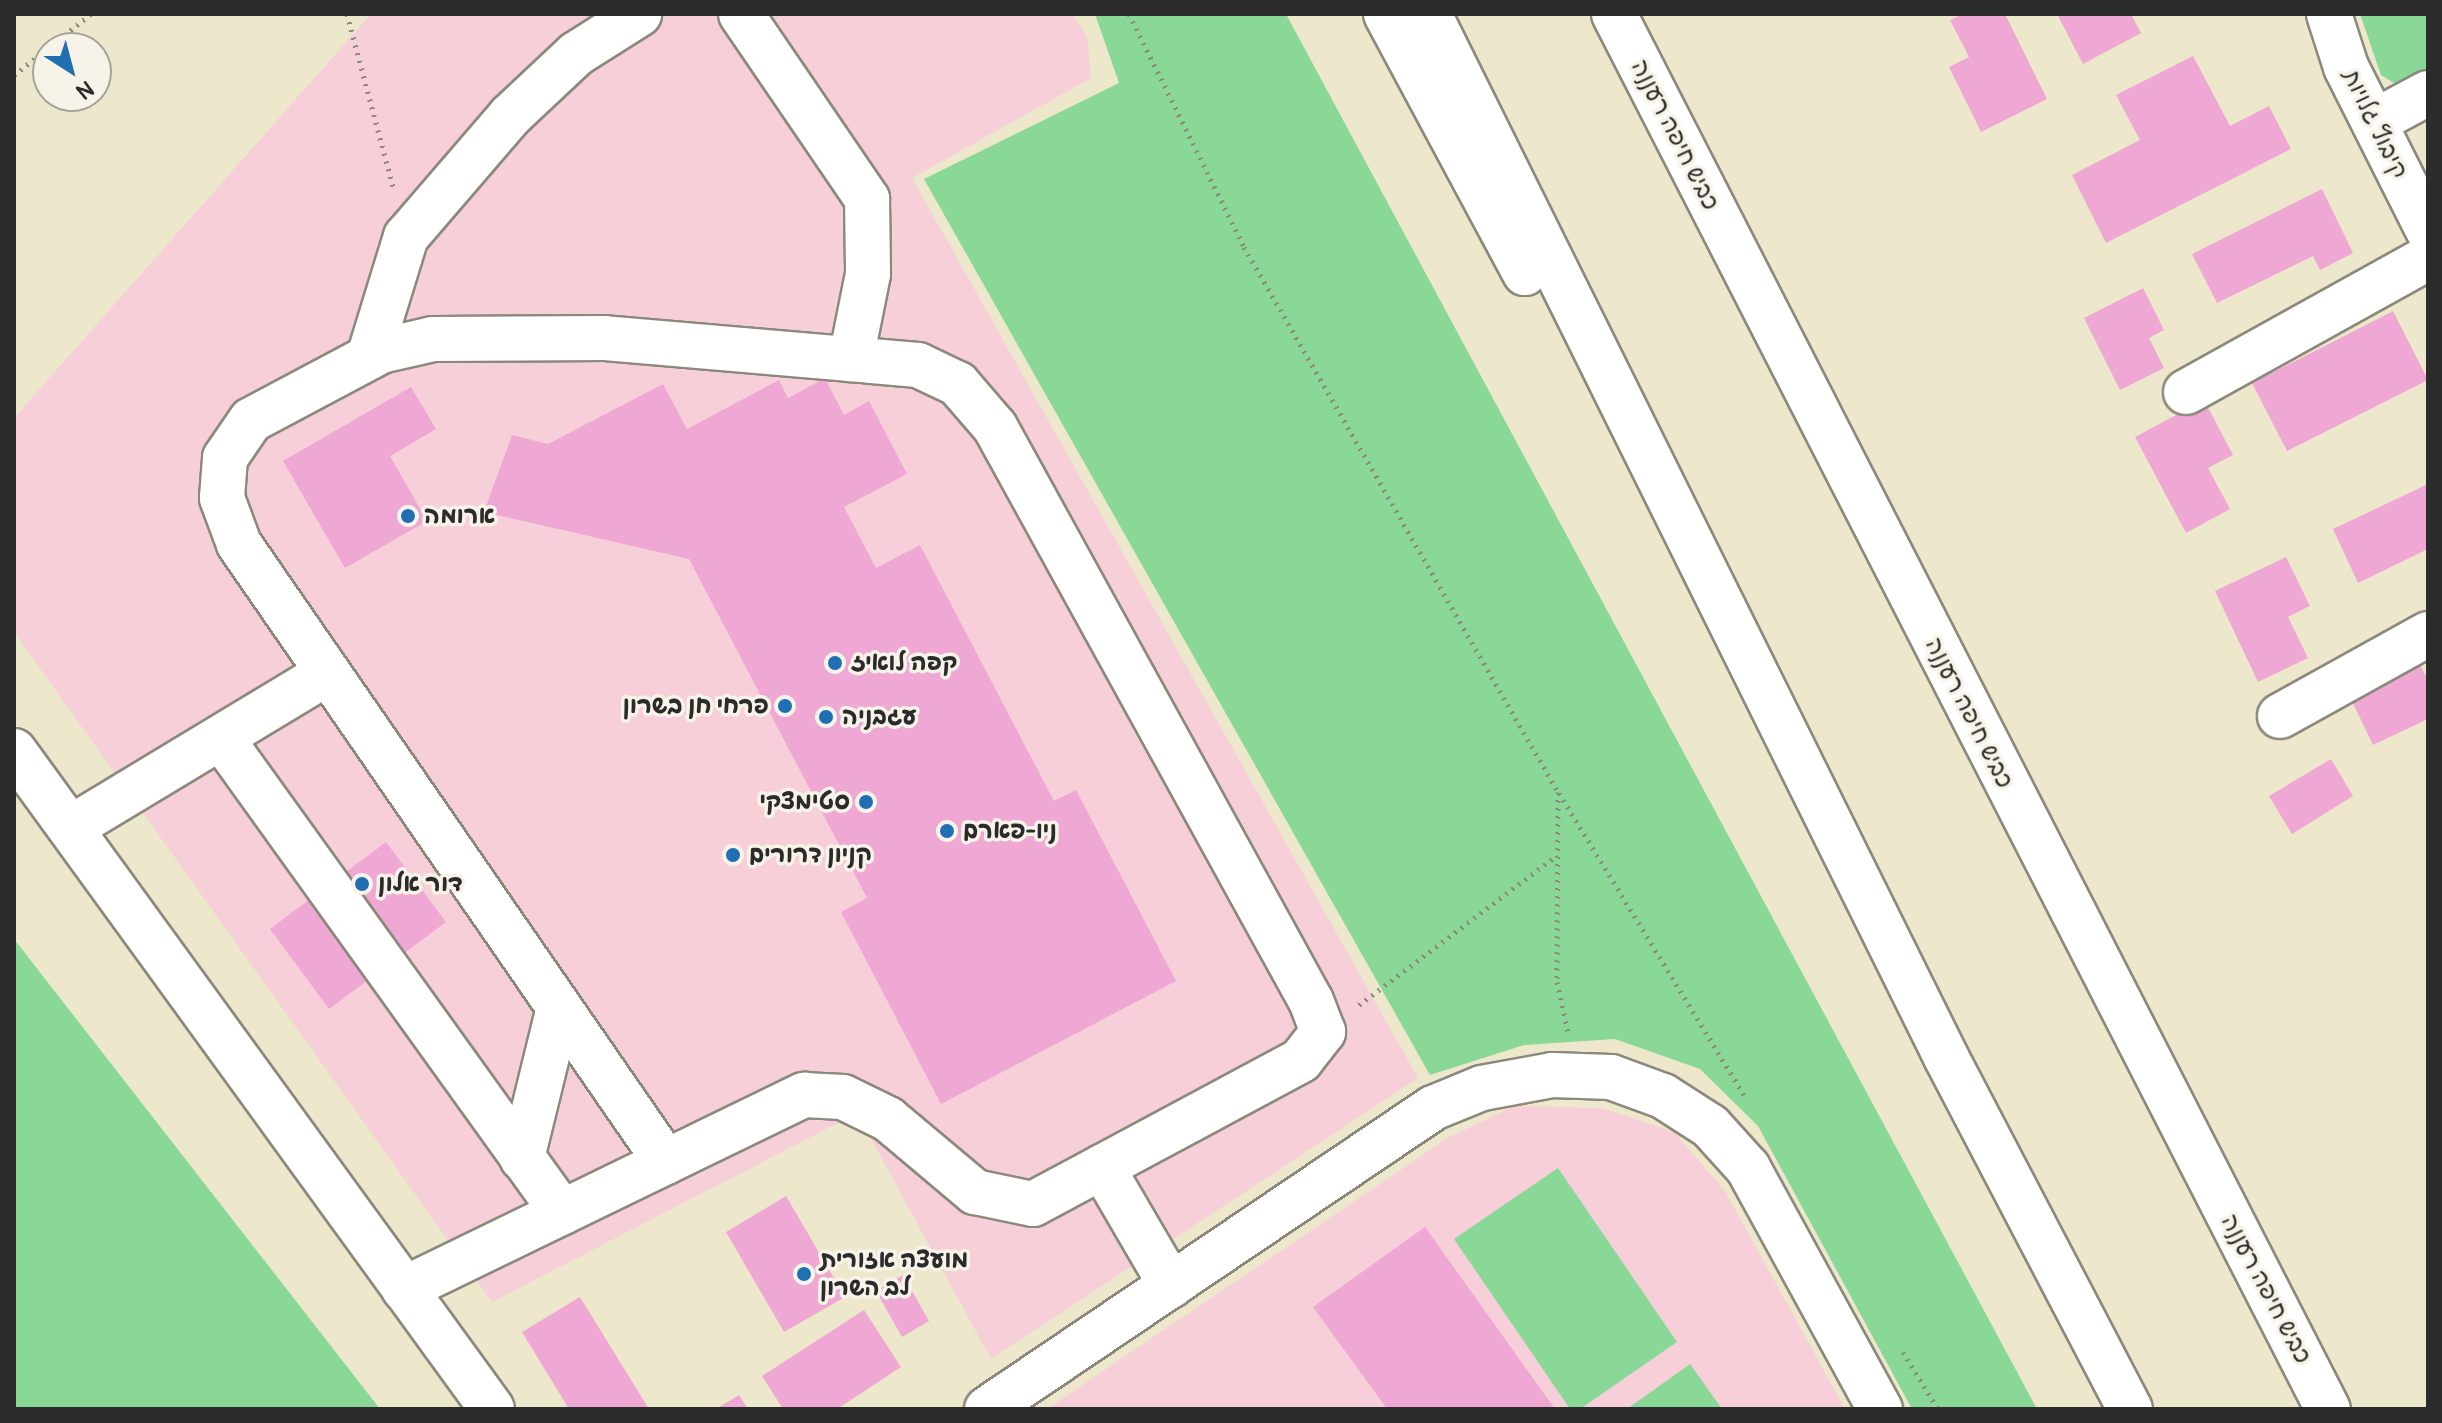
<!DOCTYPE html>
<html>
<head>
<meta charset="utf-8">
<style>
	body { margin:0 }
	#map { position:relative; width:2442px; height:1423px; overflow:hidden; background:#ede7cc; font-family:Pangolin,"Playpen Sans Hebrew",sans-serif }
	div>[style] { position:absolute }
	.built>* { inset:0; background:#f6cfd8 }
	.green>* { inset:0; background:#89d897 }
	.building>* { inset:0; background:#efa8d4 }
	.path>* { height:5px; margin-top:-2.5px; transform-origin:0; background:repeating-linear-gradient(90deg,#8c897c 0 2px,transparent 0 8px) }
	.roads { filter:drop-shadow(2px 0 #8c897c) drop-shadow(-2px 0 #8c897c) drop-shadow(0 2px #8c897c) drop-shadow(0 -2px #8c897c) }
	.minor>* { height:44px; margin:-22px; padding:0 22px; transform-origin:22px; border-radius:22px; background:#fff }
	.highway>* { height:44px; margin:-22px; padding:0 22px; transform-origin:22px; border-radius:22px; background:#fff }
	.dots>* { width:22px; height:22px; translate:-50% -50%; box-sizing:border-box; border:4px solid #f7f3e8; border-radius:50% }
	span { translate:-50% -50%; white-space:nowrap; text-align:center; line-height:1.15; -webkit-text-stroke:7px #f7f3e8; paint-order:stroke }
	.street-label { font-size:24px; color:#2b2b2b }
	.poi-label { font-size:24px; color:#2b2b2b; font-weight:700 }
	.left { translate:0 -50%; text-align:left }
	.right { translate:-100% -50%; text-align:right }
	.frame { position:absolute; inset:0; border:16px solid #2b2b2b; pointer-events:none }
	.north { position:absolute; left:32px; top:32px; width:80px; height:80px; box-sizing:border-box; background:#f7f3e8; border:2px solid #a5a39c; border-radius:50%; rotate:144deg; font-size:22px; font-weight:700; line-height:32px; text-align:center; color:#2b2b2b }
	.north::after { content:''; display:block; margin:auto; width:28px; height:36px; background:#1f6fb2; clip-path:polygon(50% 0,100% 100%,50% 72%,0 100%) }
</style>
</head>
<body>
<div id="map">
	<div class="built">
		<i style="clip-path:polygon(371px 14px,1072px 14px,1087px 36px,1091px 78px,912px 178px,1418px 1078px,991px 1359px,857px 1113px,492px 1302px,14px 632px,14px 418px)"></i>
		<i style="clip-path:polygon(1514px 1106px,1602px 1108px,1674px 1132px,1725px 1191px,1845px 1409px,1047px 1409px,1448px 1138px)"></i>
	</div>
	<div class="green">
		<i style="clip-path:polygon(1095px 14px,1286px 14px,2037px 1409px,1912px 1409px,1758px 1126px,1700px 1069px,1615px 1039px,1524px 1045px,1430px 1075px,924px 179px,1119px 83px)"></i>
		<i style="clip-path:polygon(2360px 14px,2428px 14px,2428px 77px,2399px 86px,2381px 75px)"></i>
		<i style="clip-path:polygon(14px 939px,380px 1409px,14px 1409px)"></i>
		<i style="clip-path:polygon(1558px 1168px,1677px 1342px,1580px 1409px,1570px 1409px,1454px 1239px)"></i>
		<i style="clip-path:polygon(1690px 1364px,1722px 1409px,1627px 1409px)"></i>
	</div>
	<div class="building">
		<i style="clip-path:polygon(1963px 14px,2005px 14px,2047px 99px,1981px 132px,1949px 67px,1969px 57px,1950px 20px)"></i>
		<i style="clip-path:polygon(2057px 14px,2131px 14px,2141px 33px,2083px 64px)"></i>
		<i style="clip-path:polygon(2193px 56px,2230px 126px,2269px 106px,2291px 149px,2106px 243px,2072px 175px,2140px 140px,2116px 95px)"></i>
		<i style="clip-path:polygon(2322px 189px,2353px 253px,2320px 270px,2313px 256px,2217px 303px,2192px 254px)"></i>
		<i style="clip-path:polygon(2143px 288px,2164px 330px,2149px 338px,2164px 368px,2120px 390px,2084px 318px)"></i>
		<i style="clip-path:polygon(2393px 311px,2428px 380px,2287px 451px,2252px 383px)"></i>
		<i style="clip-path:polygon(825px 378px,844px 415px,869px 401px,907px 474px,844px 507px,876px 568px,920px 545px,1054px 801px,1076px 790px,1176px 981px,941px 1104px,841px 912px,867px 898px,689px 559px,484px 512px,512px 435px,548px 444px,663px 384px,687px 429px,779px 380px,788px 398px)"></i>
		<i style="clip-path:polygon(411px 387px,436px 429px,390px 456px,427px 521px,345px 568px,283px 461px)"></i>
		<i style="clip-path:polygon(2204px 400px,2233px 455px,2208px 468px,2230px 509px,2186px 533px,2135px 437px)"></i>
		<i style="clip-path:polygon(2428px 484px,2428px 549px,2358px 583px,2333px 529px)"></i>
		<i style="clip-path:polygon(2286px 557px,2310px 606px,2288px 617px,2308px 658px,2258px 682px,2215px 591px)"></i>
		<i style="clip-path:polygon(2418px 660px,2428px 681px,2428px 719px,2373px 745px,2348px 693px)"></i>
		<i style="clip-path:polygon(2331px 759px,2353px 796px,2292px 834px,2269px 796px)"></i>
		<i style="clip-path:polygon(386px 842px,446px 922px,329px 1009px,270px 929px)"></i>
		<i style="clip-path:polygon(786px 1196px,845px 1297px,784px 1332px,726px 1232px)"></i>
		<i style="clip-path:polygon(1425px 1227px,1555px 1409px,1387px 1409px,1313px 1307px)"></i>
		<i style="clip-path:polygon(903px 1275px,929px 1321px,902px 1337px,876px 1291px)"></i>
		<i style="clip-path:polygon(580px 1297px,649px 1409px,569px 1409px,522px 1332px)"></i>
		<i style="clip-path:polygon(864px 1310px,901px 1367px,837px 1409px,783px 1409px,762px 1376px)"></i>
		<i style="clip-path:polygon(739px 1395px,748px 1409px,716px 1409px)"></i>
	</div>
	<div class="path">
		<i style="left:347px;top:14px;width:179px;rotate:75.1deg"></i>
		<i style="left:1129px;top:14px;width:260px;rotate:63.7deg"></i>
		<i style="left:1244px;top:247px;width:629px;rotate:60.05deg"></i>
		<i style="left:1558px;top:792px;width:190px;rotate:90.3deg"></i>
		<i style="left:1557px;top:982px;width:51px;rotate:77.6deg"></i>
		<i style="left:14px;top:75px;width:98px;rotate:-38.4deg"></i>
		<i style="left:1559px;top:793px;width:354px;rotate:58.5deg"></i>
		<i style="left:1359px;top:1005px;width:248px;rotate:-37.1deg"></i>
		<i style="left:1903px;top:1352px;width:67px;rotate:58.4deg"></i>
	</div>
	<div class="roads">
		<div class="minor">
			<i style="left:741px;top:14px;width:224px;rotate:55.7deg"></i>
			<i style="left:867px;top:199px;width:75px;rotate:89.2deg"></i>
			<i style="left:868px;top:274px;width:87px;rotate:101.3deg"></i>
			<i style="left:2329px;top:14px;width:56px;rotate:72.2deg"></i>
			<i style="left:2346px;top:67px;width:182px;rotate:63.3deg"></i>
			<i style="left:2374px;top:122px;width:61px;rotate:-28.2deg"></i>
			<i style="left:369px;top:357px;width:126px;rotate:-72.9deg"></i>
			<i style="left:406px;top:237px;width:160px;rotate:-49.3deg"></i>
			<i style="left:510px;top:116px;width:91px;rotate:-43.2deg"></i>
			<i style="left:576px;top:54px;width:75px;rotate:-32.4deg"></i>
			<i style="left:2186px;top:392px;width:277px;rotate:-29deg"></i>
			<i style="left:2280px;top:716px;width:169px;rotate:-29deg"></i>
			<i style="left:222px;top:739px;width:583px;rotate:54.29deg"></i>
			<i style="left:14px;top:751px;width:813px;rotate:54deg"></i>
			<i style="left:72px;top:827px;width:297px;rotate:-31.1deg"></i>
			<i style="left:522px;top:1158px;width:155px;rotate:-76.2deg"></i>
			<i style="left:1102px;top:1167px;width:137px;rotate:59.7deg"></i>
			<i style="left:404px;top:1289px;width:445px;rotate:-25.9deg"></i>
			<i style="left:804px;top:1095px;width:39px;rotate:3deg"></i>
			<i style="left:843px;top:1097px;width:50px;rotate:26.1deg"></i>
			<i style="left:888px;top:1119px;width:114px;rotate:40deg"></i>
			<i style="left:975px;top:1192px;width:59px;rotate:11.7deg"></i>
			<i style="left:1033px;top:1204px;width:304px;rotate:-28.2deg"></i>
			<i style="left:1301px;top:1060px;width:36px;rotate:-52deg"></i>
			<i style="left:1323px;top:1032px;width:33px;rotate:-111deg"></i>
			<i style="left:1311px;top:1001px;width:655px;rotate:-118.83deg"></i>
			<i style="left:995px;top:427px;width:57px;rotate:-130.7deg"></i>
			<i style="left:958px;top:384px;width:44px;rotate:-154.6deg"></i>
			<i style="left:918px;top:365px;width:314px;rotate:-175.1deg"></i>
			<i style="left:605px;top:338px;width:172px;rotate:179.7deg"></i>
			<i style="left:433px;top:339px;width:53px;rotate:167deg"></i>
			<i style="left:381px;top:351px;width:147px;rotate:152deg"></i>
			<i style="left:251px;top:420px;width:46px;rotate:124.4deg"></i>
			<i style="left:225px;top:458px;width:40px;rotate:94.3deg"></i>
			<i style="left:222px;top:498px;width:49px;rotate:69.7deg"></i>
			<i style="left:239px;top:544px;width:751px;rotate:55.36deg"></i>
			<i style="left:987px;top:1409px;width:538px;rotate:-34.01deg"></i>
			<i style="left:1433px;top:1108px;width:53px;rotate:-22.2deg"></i>
			<i style="left:1482px;top:1088px;width:71px;rotate:-10.5deg"></i>
			<i style="left:1552px;top:1075px;width:59px;rotate:1.9deg"></i>
			<i style="left:1611px;top:1077px;width:55px;rotate:20.1deg"></i>
			<i style="left:1663px;top:1096px;width:56px;rotate:32.6deg"></i>
			<i style="left:1710px;top:1126px;width:57px;rotate:47.9deg"></i>
			<i style="left:1748px;top:1168px;width:275px;rotate:61.3deg"></i>
		</div>
		<div class="highway">
			<i style="left:1386px;top:14px;width:294px;rotate:61.8deg"></i>
			<i style="left:1429px;top:14px;width:1164px;rotate:63.63deg"></i>
			<i style="left:1946px;top:1057px;width:397px;rotate:62.4deg"></i>
			<i style="left:1614px;top:14px;width:1567px;rotate:62.9deg"></i>
		</div>
	</div>
	<div class="dots">
		<i style="left:408px;top:516px;background:#1f6fb2"></i>
		<i style="left:835px;top:663px;background:#1f6fb2"></i>
		<i style="left:785px;top:706px;background:#1f6fb2"></i>
		<i style="left:826px;top:717px;background:#1f6fb2"></i>
		<i style="left:866px;top:802px;background:#1f6fb2"></i>
		<i style="left:947px;top:831px;background:#1f6fb2"></i>
		<i style="left:733px;top:855px;background:#1f6fb2"></i>
		<i style="left:362px;top:884px;background:#1f6fb2"></i>
		<i style="left:804px;top:1274px;background:#1f6fb2"></i>
	</div>
	<div class="street-label">
		<span style="left:2375px;top:124px;rotate:64deg">קיבוץ גלויות</span>
		<span style="left:1675px;top:135px;rotate:63deg">כביש חיפה רעננה</span>
		<span style="left:1969px;top:713px;rotate:63deg">כביש חיפה רעננה</span>
		<span style="left:2266px;top:1289px;rotate:62deg">כביש חיפה רעננה</span>
	</div>
	<div class="poi-label">
		<span class="left" style="left:424px;top:516px">ארומה</span>
		<span class="left" style="left:851px;top:663px">קפה לואיז</span>
		<span class="right" style="left:769px;top:706px">פרחי חן בשרון</span>
		<span class="left" style="left:842px;top:717px">עגבניה</span>
		<span class="right" style="left:850px;top:802px">סטימצקי</span>
		<span class="left" style="left:963px;top:831px">ניו-פארם</span>
		<span class="left" style="left:749px;top:855px">קניון דרורים</span>
		<span class="left" style="left:378px;top:884px">דור אלון</span>
		<span class="left" style="left:820px;top:1274px">מועצה אזורית<br>לב השרון</span>
	</div>
	<div class="frame"></div>
	<div class="north">N</div>
</div>
</body>
</html>
